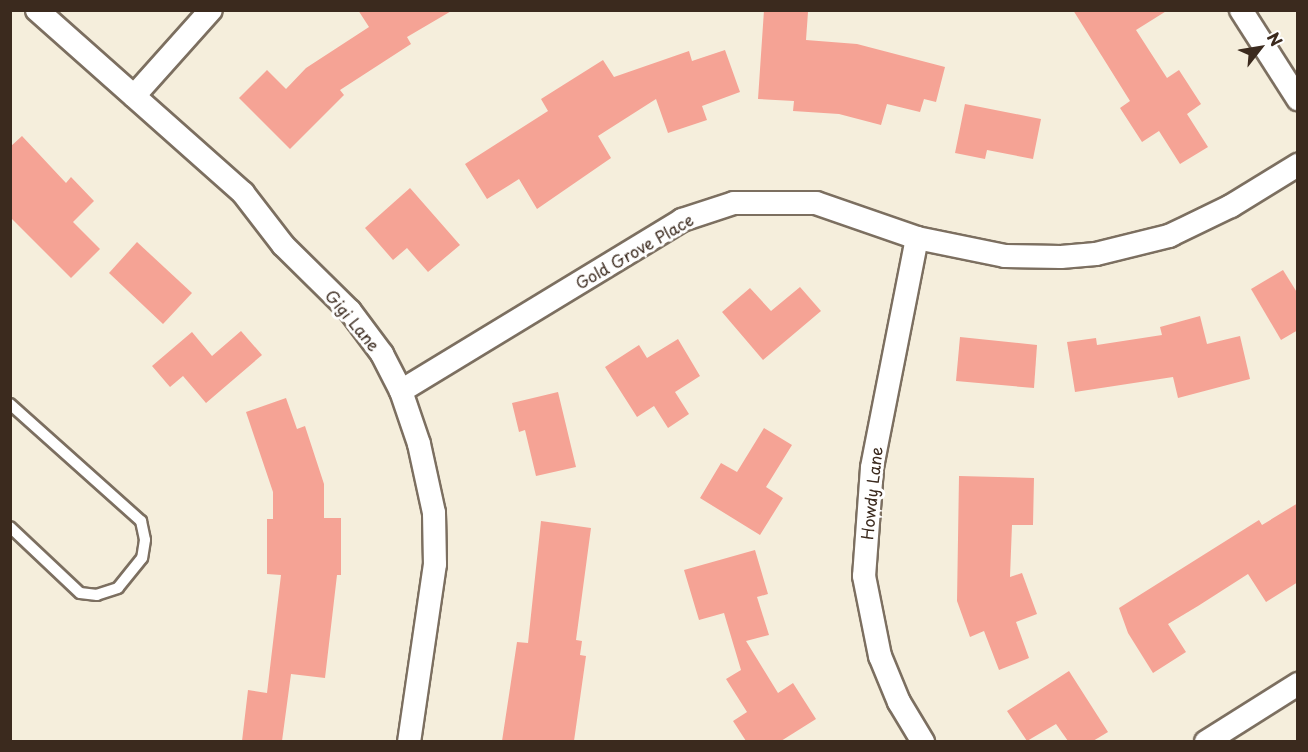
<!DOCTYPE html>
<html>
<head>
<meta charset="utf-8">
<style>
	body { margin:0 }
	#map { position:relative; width:1308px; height:752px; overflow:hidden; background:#f5eedc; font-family:"Playpen Sans",sans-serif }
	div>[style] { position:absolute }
	.building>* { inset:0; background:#f5a395 }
	.roads { filter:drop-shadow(2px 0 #7c6f60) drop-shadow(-2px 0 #7c6f60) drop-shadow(0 2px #7c6f60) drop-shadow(0 -2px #7c6f60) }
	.lane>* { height:10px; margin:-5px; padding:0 5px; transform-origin:5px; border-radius:5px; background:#fff }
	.street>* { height:22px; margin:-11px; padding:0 11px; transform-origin:11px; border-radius:11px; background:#fff }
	span { translate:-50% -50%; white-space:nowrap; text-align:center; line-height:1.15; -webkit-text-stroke:6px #fff; paint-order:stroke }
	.street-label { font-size:16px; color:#3b2a1e }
	.frame { position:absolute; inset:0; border:12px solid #3b2a1e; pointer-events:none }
	.north { position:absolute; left:1230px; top:18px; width:60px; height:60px; -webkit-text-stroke:4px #fff; paint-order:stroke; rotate:59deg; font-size:16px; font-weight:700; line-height:24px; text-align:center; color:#3b2a1e }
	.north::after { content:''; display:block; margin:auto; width:21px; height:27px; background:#3b2a1e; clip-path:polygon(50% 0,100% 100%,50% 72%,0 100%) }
</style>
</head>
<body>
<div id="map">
	<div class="building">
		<i style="clip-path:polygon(358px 10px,453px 10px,407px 37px,411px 44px,340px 90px,344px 95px,290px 149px,239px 98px,267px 70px,286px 89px,306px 68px,369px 27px)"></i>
		<i style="clip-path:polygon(764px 10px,808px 12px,806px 40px,857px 44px,945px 67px,936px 102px,924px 99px,920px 112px,887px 104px,881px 125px,839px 114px,793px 111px,794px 101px,758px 99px)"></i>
		<i style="clip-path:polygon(1073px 10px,1168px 10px,1136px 30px,1167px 78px,1179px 70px,1201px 104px,1187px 114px,1208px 147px,1180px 164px,1159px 131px,1142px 142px,1120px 108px,1130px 101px)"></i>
		<i style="clip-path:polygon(725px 50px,740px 92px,702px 106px,707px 120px,668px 133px,656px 99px,598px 136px,611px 158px,537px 209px,519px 179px,487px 199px,465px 164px,548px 111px,541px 99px,603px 60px,614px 77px,689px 51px,692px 61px)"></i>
		<i style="clip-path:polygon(965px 104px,1041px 119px,1033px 159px,987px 150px,985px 159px,955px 153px)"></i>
		<i style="clip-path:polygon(22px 136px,66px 183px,71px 177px,94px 201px,73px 222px,100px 249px,71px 278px,10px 217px,10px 147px)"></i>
		<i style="clip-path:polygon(410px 188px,460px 245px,428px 272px,407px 248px,393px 260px,365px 228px)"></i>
		<i style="clip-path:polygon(137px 242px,192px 293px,163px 324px,109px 273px)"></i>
		<i style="clip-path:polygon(1283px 270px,1298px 294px,1298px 330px,1281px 340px,1251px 289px)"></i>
		<i style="clip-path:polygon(800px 287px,821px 311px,763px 360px,722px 312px,750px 288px,771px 311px)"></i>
		<i style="clip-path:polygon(1200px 316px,1207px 344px,1240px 336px,1250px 379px,1178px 398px,1173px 377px,1075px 392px,1067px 342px,1096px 338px,1097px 345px,1162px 335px,1160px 327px)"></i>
		<i style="clip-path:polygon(241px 331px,262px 355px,206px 403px,183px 376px,170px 387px,152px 366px,192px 332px,212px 356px)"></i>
		<i style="clip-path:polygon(960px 337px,1037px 345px,1034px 388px,956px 381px)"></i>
		<i style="clip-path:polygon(678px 339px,700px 376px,675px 392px,689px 414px,668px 428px,654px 406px,637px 417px,605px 367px,639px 345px,647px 358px)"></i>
		<i style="clip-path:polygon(558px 392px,576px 467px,536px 476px,525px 430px,519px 432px,512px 403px)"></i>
		<i style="clip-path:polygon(286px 398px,297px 429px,305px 426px,324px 484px,324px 518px,341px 518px,341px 575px,337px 575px,325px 678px,291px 674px,282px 741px,242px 741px,248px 690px,267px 693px,281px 575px,267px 574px,267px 519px,273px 519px,273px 492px,246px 412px)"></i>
		<i style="clip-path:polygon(764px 428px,792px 445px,766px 487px,783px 498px,760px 535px,700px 498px,721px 463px,737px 472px)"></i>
		<i style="clip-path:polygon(959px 476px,1034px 478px,1033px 525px,1012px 525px,1010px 577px,1022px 573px,1037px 614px,1016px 622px,1029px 658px,999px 670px,984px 631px,970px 637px,957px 601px)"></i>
		<i style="clip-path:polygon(1298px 503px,1298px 582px,1266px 602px,1248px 574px,1198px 606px,1168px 624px,1186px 652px,1153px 673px,1128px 633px,1119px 608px,1259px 520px,1262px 525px)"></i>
		<i style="clip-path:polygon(541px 521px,591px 528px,576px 640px,582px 641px,580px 655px,586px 656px,574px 741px,502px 741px,517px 642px,528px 643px)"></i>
		<i style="clip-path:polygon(755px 550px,768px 594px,757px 597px,769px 635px,746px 641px,778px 693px,793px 683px,816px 719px,781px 741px,746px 741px,733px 721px,747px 712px,726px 679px,741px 670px,724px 613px,699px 620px,684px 570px)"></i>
		<i style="clip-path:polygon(1069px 671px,1108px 732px,1093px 741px,1068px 741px,1056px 724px,1027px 741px,1007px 711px)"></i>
	</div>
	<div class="roads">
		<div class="lane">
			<i style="left:10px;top:404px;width:176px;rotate:41.8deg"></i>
			<i style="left:141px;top:521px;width:19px;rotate:78deg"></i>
			<i style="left:145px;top:540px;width:18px;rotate:99deg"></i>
			<i style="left:142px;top:558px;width:38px;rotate:129deg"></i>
			<i style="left:118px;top:588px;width:22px;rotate:162deg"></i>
			<i style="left:97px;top:595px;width:17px;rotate:-173deg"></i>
			<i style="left:80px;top:593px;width:96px;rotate:-136.7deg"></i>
		</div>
		<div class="street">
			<i style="left:37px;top:10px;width:276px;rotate:41.6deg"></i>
			<i style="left:243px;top:193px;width:66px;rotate:52.4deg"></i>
			<i style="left:283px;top:245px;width:94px;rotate:44.6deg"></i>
			<i style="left:350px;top:311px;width:54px;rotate:53.3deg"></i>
			<i style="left:382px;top:354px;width:42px;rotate:62.8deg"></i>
			<i style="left:401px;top:391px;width:56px;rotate:71.2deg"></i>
			<i style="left:419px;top:444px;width:71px;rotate:77.7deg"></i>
			<i style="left:434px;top:513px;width:51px;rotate:88.9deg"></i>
			<i style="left:435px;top:564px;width:180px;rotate:98.3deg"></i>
			<i style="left:1241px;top:10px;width:106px;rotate:57.4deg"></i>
			<i style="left:134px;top:96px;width:115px;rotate:-48.2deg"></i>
			<i style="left:917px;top:238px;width:234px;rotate:101.1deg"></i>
			<i style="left:872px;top:468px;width:108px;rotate:94.2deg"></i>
			<i style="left:864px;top:576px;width:82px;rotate:78.7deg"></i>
			<i style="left:880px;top:656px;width:50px;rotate:67.6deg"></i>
			<i style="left:899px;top:702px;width:47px;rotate:59deg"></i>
			<i style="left:401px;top:391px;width:329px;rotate:-31.3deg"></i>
			<i style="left:682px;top:220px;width:55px;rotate:-18.1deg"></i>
			<i style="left:734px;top:203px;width:82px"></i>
			<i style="left:816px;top:203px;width:107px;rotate:19.1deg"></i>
			<i style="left:917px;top:238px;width:90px;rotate:11.6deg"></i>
			<i style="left:1005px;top:256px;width:56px;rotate:1deg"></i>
			<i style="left:1061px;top:257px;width:35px;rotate:-5deg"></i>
			<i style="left:1096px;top:254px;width:75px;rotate:-13.9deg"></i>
			<i style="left:1169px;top:236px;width:69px;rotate:-25.8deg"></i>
			<i style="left:1231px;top:206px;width:79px;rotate:-31.5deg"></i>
			<i style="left:1206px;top:742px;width:109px;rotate:-32.2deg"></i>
		</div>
	</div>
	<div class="street-label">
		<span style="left:634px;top:251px;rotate:-30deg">Gold Grove Place</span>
		<span style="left:353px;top:320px;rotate:50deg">Gigi Lane</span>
		<span style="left:871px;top:493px;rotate:-84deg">Howdy Lane</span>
	</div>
	<div class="frame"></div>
	<div class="north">N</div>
</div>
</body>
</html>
